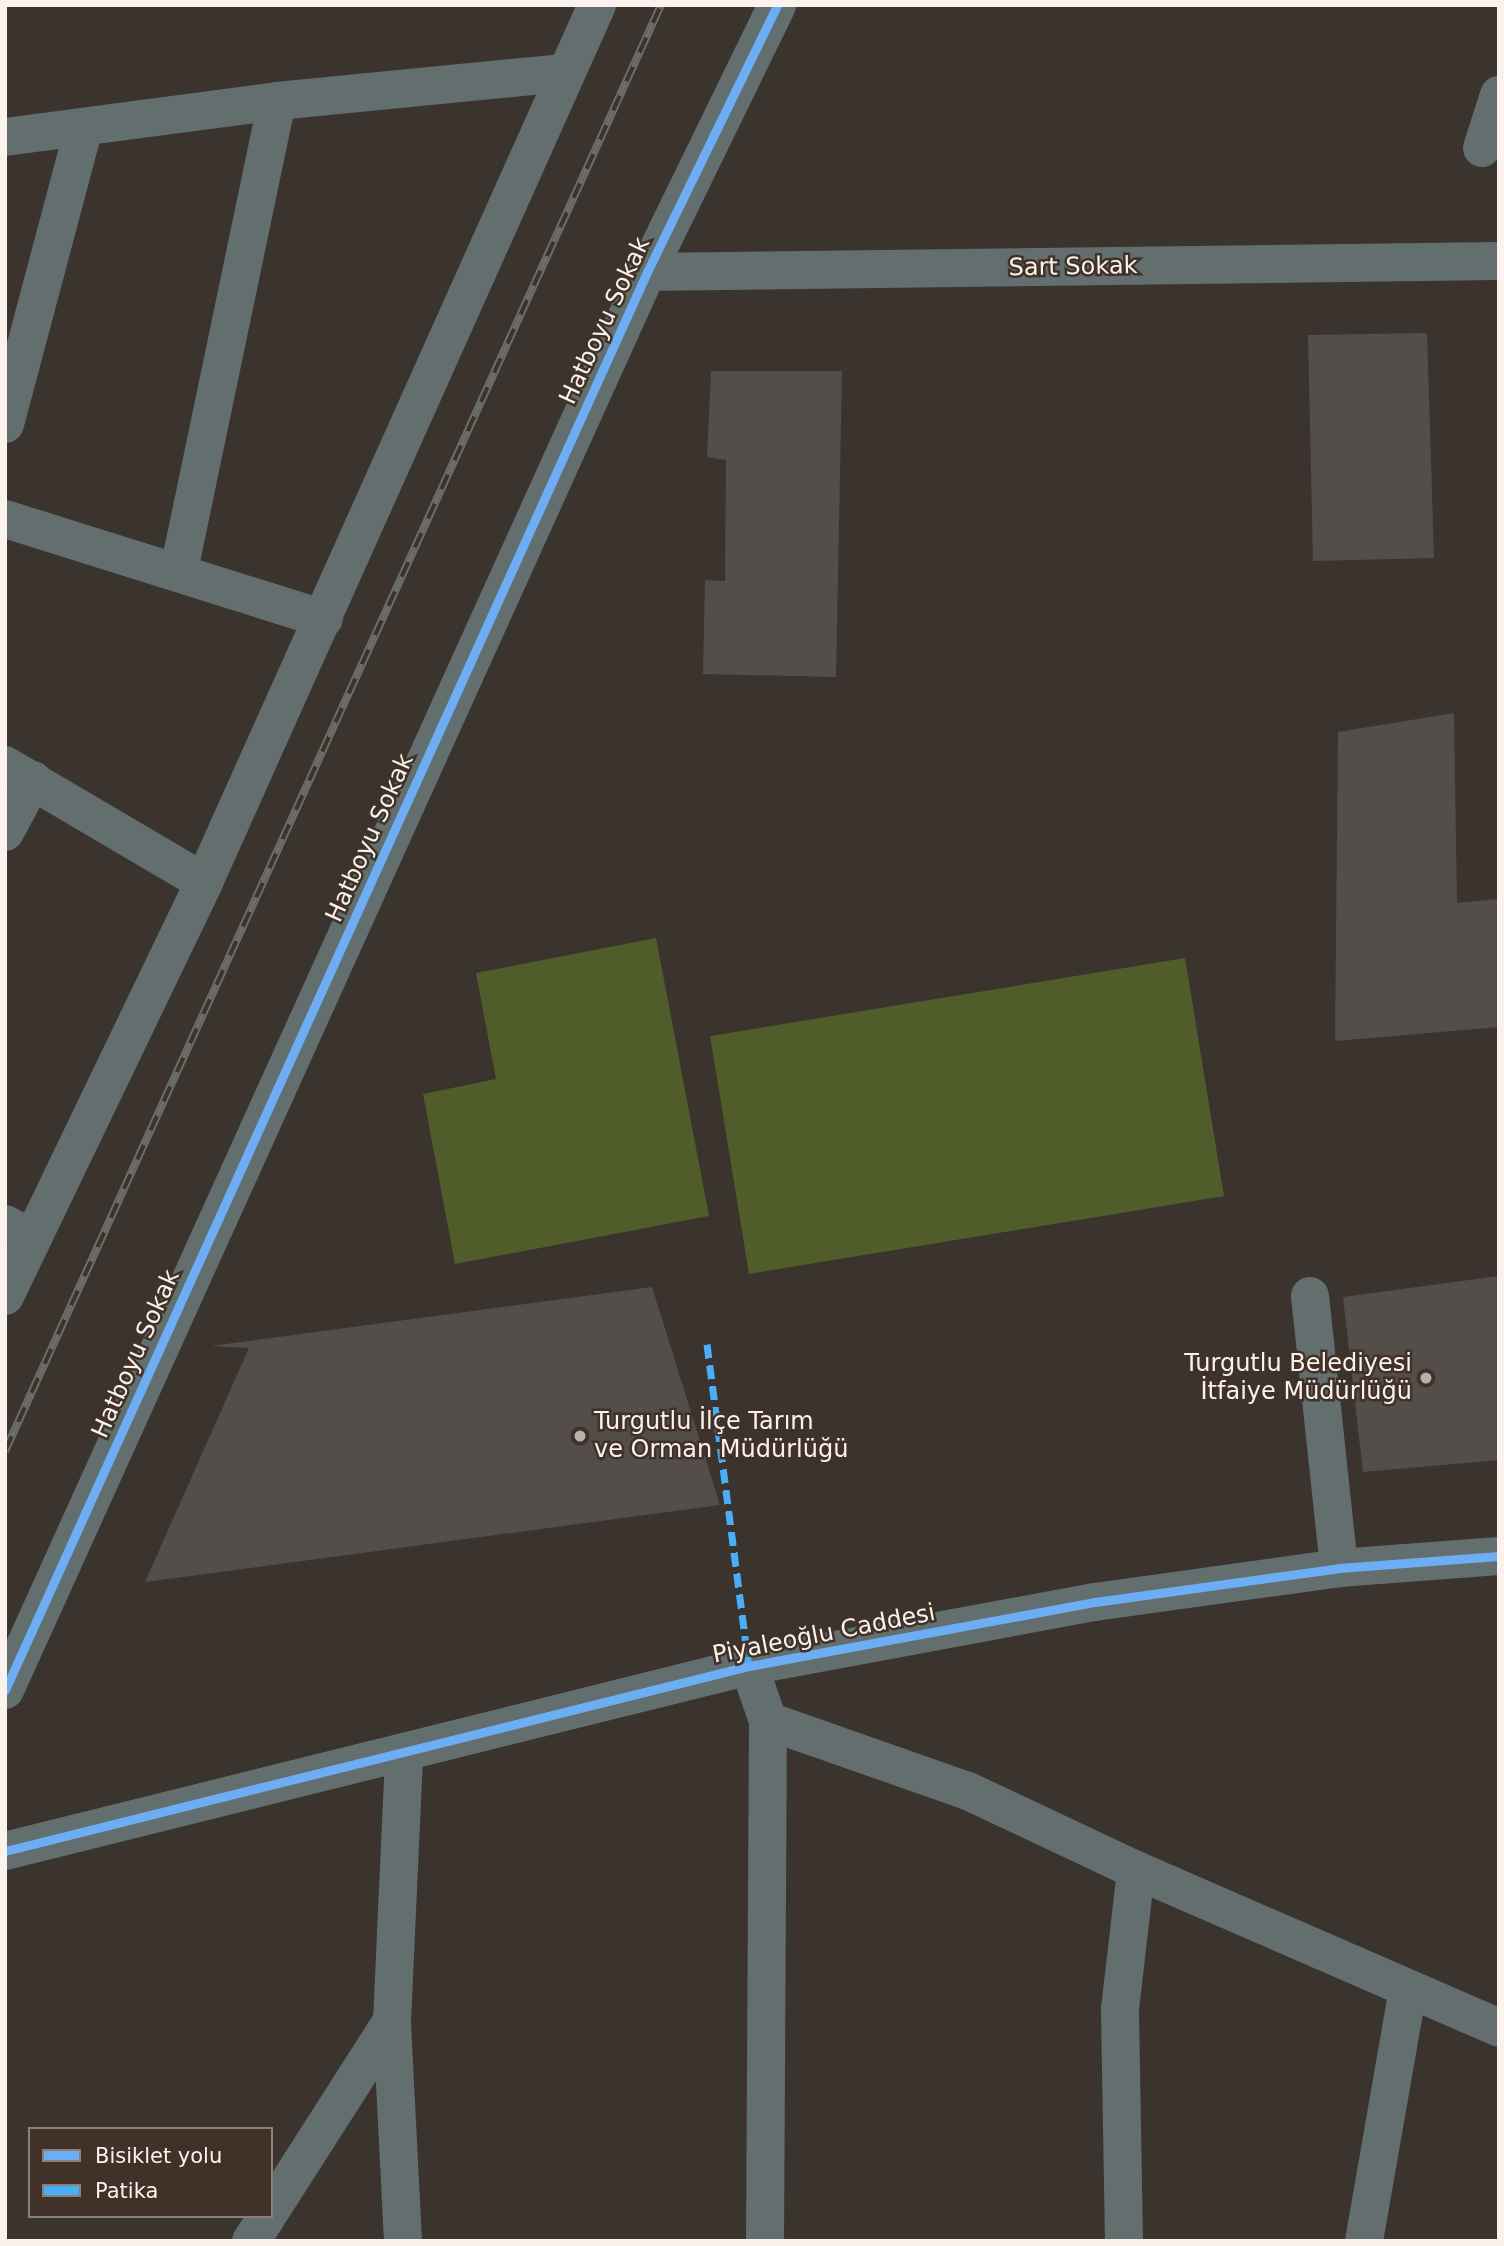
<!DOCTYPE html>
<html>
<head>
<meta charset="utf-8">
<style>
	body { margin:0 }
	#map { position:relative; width:1504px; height:2246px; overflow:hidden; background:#3b332e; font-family:"DejaVu Sans",sans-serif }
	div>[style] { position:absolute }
	.green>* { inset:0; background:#505d2a }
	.building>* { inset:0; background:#544e4a }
	.minor>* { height:38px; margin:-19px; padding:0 19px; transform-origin:19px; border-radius:19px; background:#626f6e }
	.tertiary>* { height:38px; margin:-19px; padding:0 19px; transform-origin:19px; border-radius:19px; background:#626f6e }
	.rail>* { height:8px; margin-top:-4px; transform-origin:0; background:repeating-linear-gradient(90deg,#403229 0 16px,#6c6d6a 0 32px); box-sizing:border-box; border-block:2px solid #6c6d6a }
	.quiet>* { height:7px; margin-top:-3.5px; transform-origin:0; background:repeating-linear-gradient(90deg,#49aef6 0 14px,transparent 0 21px) }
	.cycleway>* { height:9px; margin:-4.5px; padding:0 4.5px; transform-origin:4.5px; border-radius:4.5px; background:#6dadf4 }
	.dots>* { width:19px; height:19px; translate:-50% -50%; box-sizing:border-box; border:4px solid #403229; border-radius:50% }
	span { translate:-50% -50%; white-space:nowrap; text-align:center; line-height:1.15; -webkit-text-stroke:5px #403229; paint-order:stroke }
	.street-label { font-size:24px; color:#fcf2ed }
	.poi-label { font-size:24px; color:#fcf2ed }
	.right { translate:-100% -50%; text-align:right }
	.left { translate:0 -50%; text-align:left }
	.frame { position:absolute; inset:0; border:7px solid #fcf2ed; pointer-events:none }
	.legend { position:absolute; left:28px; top:2127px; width:245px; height:91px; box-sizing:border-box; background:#403229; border:2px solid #8b7f77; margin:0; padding:9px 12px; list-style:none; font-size:21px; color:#fcf2ed }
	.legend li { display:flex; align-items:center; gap:14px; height:35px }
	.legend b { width:35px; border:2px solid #8b7f77 }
</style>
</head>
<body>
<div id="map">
	<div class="green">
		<i style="clip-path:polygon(656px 938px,709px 1216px,455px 1264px,423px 1094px,496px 1079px,476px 973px)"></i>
		<i style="clip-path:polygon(1185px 958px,1224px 1196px,749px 1274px,710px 1036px)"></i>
	</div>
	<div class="building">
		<i style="clip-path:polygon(1427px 333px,1434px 558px,1313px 561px,1308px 335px)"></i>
		<i style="clip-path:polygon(711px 371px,842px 371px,836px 677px,703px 674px,705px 580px,725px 581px,726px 460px,707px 457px)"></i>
		<i style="clip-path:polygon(1454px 713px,1457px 903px,1499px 899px,1499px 1027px,1335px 1041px,1338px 732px)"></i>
		<i style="clip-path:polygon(1499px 1276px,1499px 1460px,1363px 1472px,1343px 1297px)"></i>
		<i style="clip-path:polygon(652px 1287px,720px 1505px,145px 1582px,249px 1348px,211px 1346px)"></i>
	</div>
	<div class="minor">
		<i style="left:5px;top:137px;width:274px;rotate:-7.5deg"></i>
		<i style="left:277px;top:101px;width:289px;rotate:-5.6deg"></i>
		<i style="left:1482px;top:148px;width:56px;rotate:-72.2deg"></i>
		<i style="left:5px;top:424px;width:307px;rotate:-75.1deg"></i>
		<i style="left:5px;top:519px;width:334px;rotate:17.4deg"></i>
		<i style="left:179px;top:570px;width:479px;rotate:-78.2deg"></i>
		<i style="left:5px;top:765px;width:231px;rotate:30.5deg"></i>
		<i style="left:5px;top:832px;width:59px;rotate:-61.7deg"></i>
		<i style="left:5px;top:1224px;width:31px;rotate:27deg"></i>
		<i style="left:1310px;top:1296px;width:274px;rotate:83.9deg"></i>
		<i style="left:749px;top:1666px;width:58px;rotate:70.9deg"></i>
		<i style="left:768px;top:1721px;width:520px;rotate:90.33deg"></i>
		<i style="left:768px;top:1721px;width:212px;rotate:19.3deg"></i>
		<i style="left:968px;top:1791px;width:186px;rotate:25.2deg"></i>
		<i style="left:271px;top:2210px;width:224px;rotate:-57.4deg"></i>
		<i style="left:251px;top:2241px;width:30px;rotate:-57deg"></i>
		<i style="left:403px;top:2241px;width:220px;rotate:-92.9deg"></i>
		<i style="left:392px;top:2021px;width:267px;rotate:-87.4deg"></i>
		<i style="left:1124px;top:2241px;width:232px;rotate:-91deg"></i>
		<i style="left:1120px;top:2009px;width:140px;rotate:-83.4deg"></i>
		<i style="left:1136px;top:1870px;width:396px;rotate:23.5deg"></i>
		<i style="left:1364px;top:2241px;width:255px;rotate:-80.1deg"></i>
	</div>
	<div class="tertiary">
		<i style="left:647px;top:272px;width:852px;rotate:-0.74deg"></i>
		<i style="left:5px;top:1296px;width:459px;rotate:-64.3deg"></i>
		<i style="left:204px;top:882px;width:961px;rotate:-65.86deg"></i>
		<i style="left:5px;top:1690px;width:1557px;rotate:-65.64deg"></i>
		<i style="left:647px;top:272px;width:297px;rotate:-64deg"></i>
		<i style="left:5px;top:1851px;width:767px;rotate:-13.96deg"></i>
		<i style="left:749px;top:1666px;width:352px;rotate:-10.5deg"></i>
		<i style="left:1095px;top:1602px;width:246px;rotate:-7.9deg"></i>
		<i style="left:1339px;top:1568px;width:160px;rotate:-4.3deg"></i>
	</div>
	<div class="rail">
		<i style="left:5px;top:1451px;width:1588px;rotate:-65.6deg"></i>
	</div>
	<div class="quiet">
		<i style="left:707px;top:1344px;width:325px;rotate:82.6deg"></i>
	</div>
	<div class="cycleway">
		<i style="left:5px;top:1690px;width:1557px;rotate:-65.64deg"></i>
		<i style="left:647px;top:272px;width:297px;rotate:-64deg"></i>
		<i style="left:5px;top:1851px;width:767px;rotate:-13.96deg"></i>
		<i style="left:749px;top:1666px;width:352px;rotate:-10.5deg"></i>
		<i style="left:1095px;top:1602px;width:246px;rotate:-7.9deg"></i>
		<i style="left:1339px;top:1568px;width:160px;rotate:-4.3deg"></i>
	</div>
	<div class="dots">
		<i style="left:1426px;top:1378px;background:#b8afaa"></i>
		<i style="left:580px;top:1436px;background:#b8afaa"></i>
	</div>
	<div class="street-label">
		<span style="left:1073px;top:267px;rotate:-1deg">Sart Sokak</span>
		<span style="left:605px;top:321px;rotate:-65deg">Hatboyu Sokak</span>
		<span style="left:370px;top:838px;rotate:-66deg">Hatboyu Sokak</span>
		<span style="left:136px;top:1354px;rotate:-66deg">Hatboyu Sokak</span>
		<span style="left:824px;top:1634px;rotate:-11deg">Piyaleoğlu Caddesi</span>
	</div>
	<div class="poi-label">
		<span class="right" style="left:1412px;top:1378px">Turgutlu Belediyesi<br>İtfaiye Müdürlüğü</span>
		<span class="left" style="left:594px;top:1436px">Turgutlu İlçe Tarım<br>ve Orman Müdürlüğü</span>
	</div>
	<div class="frame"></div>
	<ul class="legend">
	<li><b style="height:9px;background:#6dadf4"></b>Bisiklet yolu</li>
	<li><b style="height:9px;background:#49aef6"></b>Patika</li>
	</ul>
</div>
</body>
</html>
